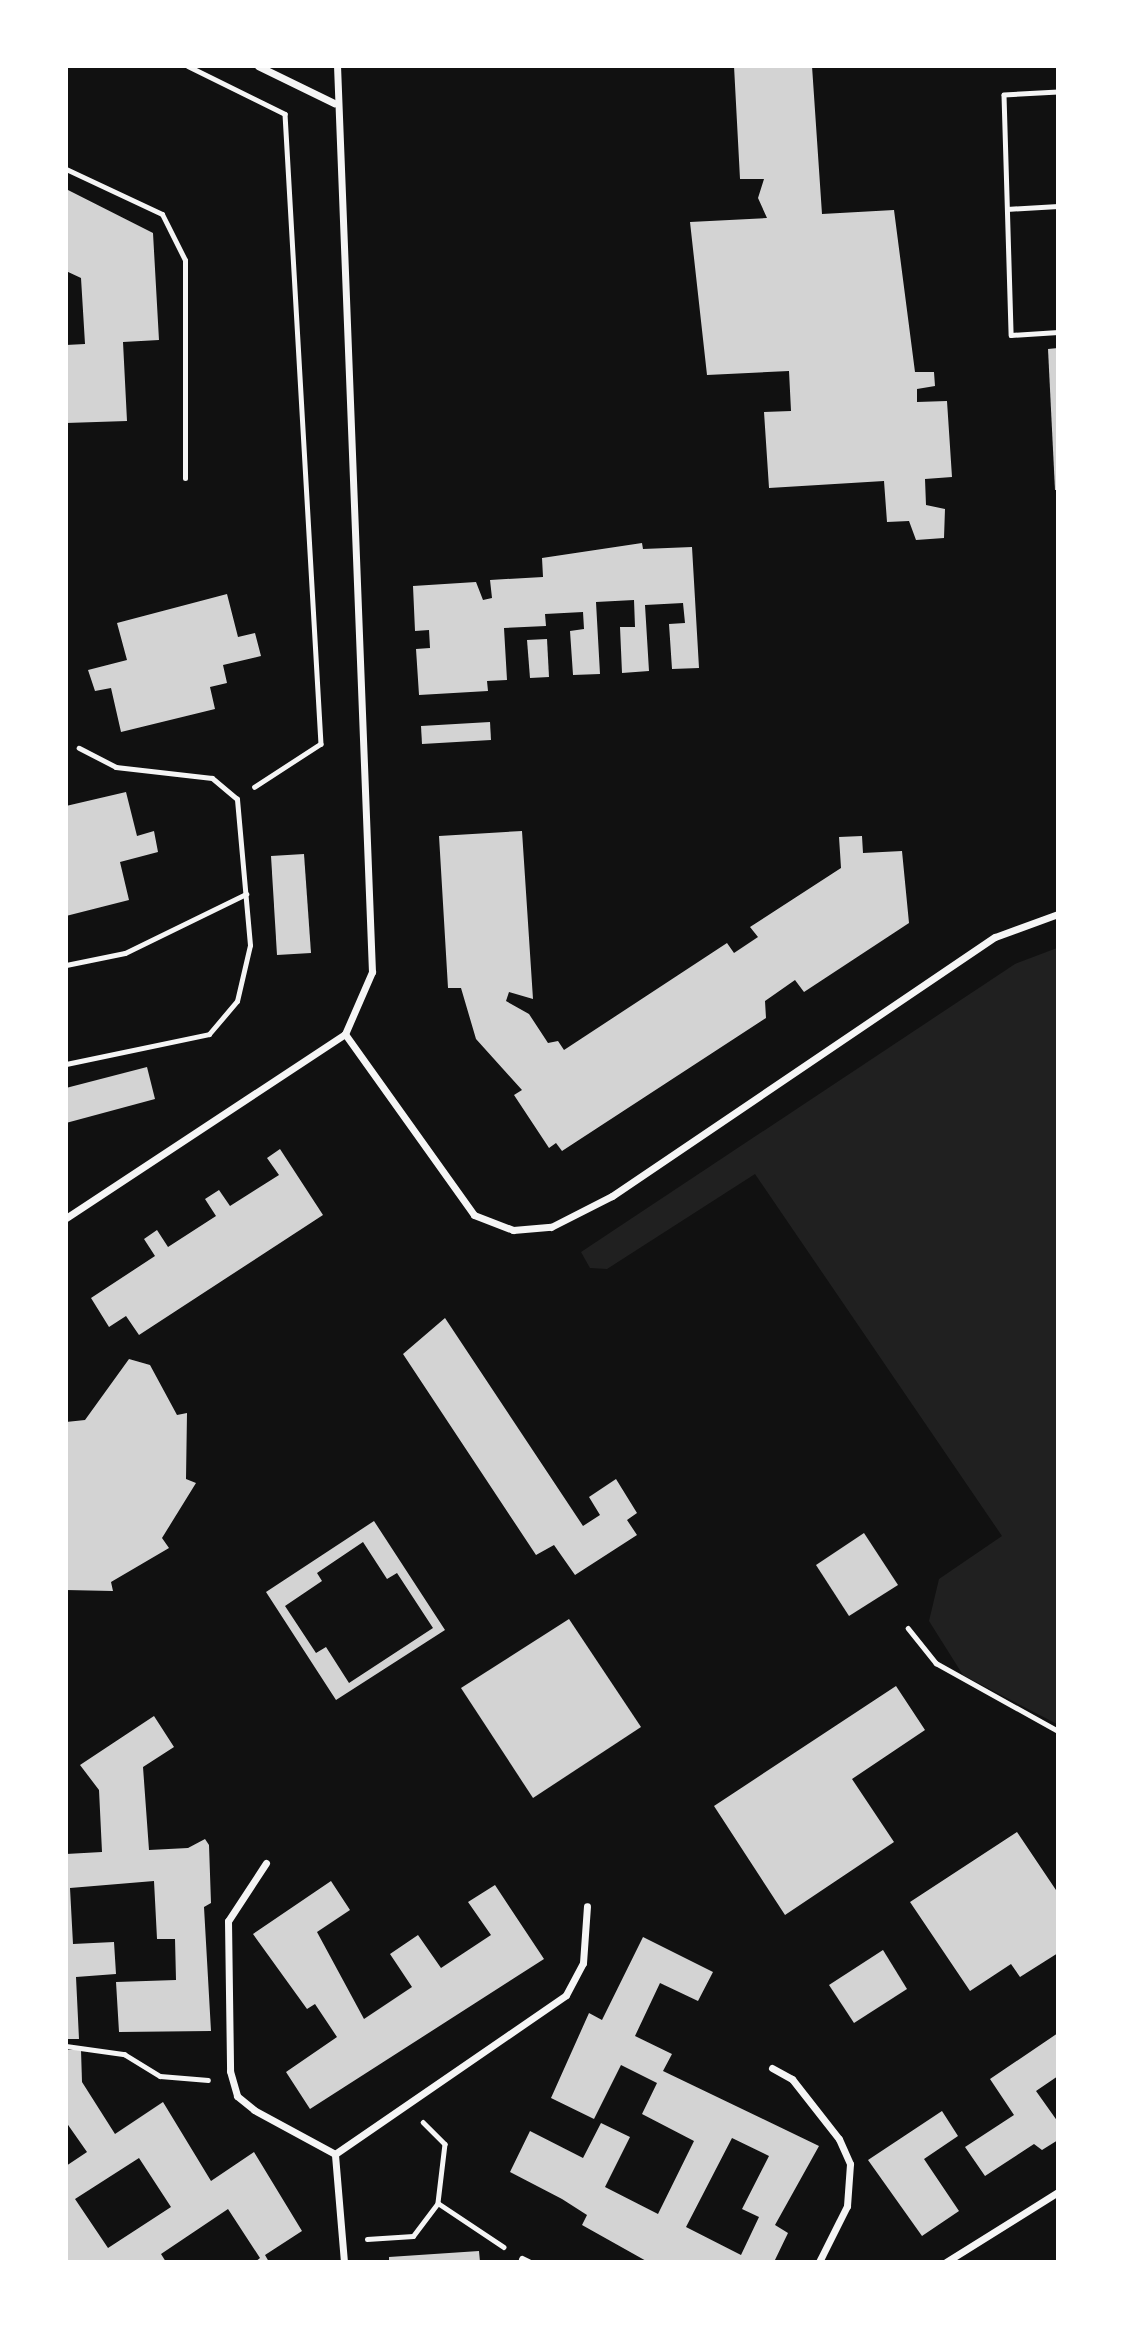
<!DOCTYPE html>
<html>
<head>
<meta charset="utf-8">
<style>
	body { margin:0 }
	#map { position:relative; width:1124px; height:2328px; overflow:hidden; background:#111; font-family:"Zilla Slab",serif }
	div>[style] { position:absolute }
	.green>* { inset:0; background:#202020 }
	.building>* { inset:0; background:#d3d3d3 }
	.path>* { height:4.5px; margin:-2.25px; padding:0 2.25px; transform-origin:2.25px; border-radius:2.25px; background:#f5f5f5 }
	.service>* { height:5px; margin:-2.5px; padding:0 2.5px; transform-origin:2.5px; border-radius:2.5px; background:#f5f5f5 }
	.minor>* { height:7px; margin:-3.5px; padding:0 3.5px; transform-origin:3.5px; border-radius:3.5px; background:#f5f5f5 }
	span { translate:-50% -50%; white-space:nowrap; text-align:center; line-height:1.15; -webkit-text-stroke:6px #fff; paint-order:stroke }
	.frame { position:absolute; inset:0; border:68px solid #fff; pointer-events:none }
</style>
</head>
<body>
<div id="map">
	<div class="green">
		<i style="clip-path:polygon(1057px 948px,1058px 948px,1057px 1724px,963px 1675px,929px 1621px,939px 1579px,1002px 1536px,755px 1174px,607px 1269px,590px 1268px,581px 1252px,1015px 964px)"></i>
	</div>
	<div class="building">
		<i style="clip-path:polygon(734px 66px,812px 66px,822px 214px,894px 210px,915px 372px,934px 372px,935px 386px,917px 389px,917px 402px,947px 401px,952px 477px,925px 479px,926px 505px,945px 509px,944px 538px,916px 540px,909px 521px,887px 522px,884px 481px,769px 488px,764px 412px,791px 411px,789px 371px,707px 375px,690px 222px,767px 218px,758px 198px,764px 179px,740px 179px)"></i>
		<i style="clip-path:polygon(66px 189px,153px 233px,159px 340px,123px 342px,127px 421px,66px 423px,66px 345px,85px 344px,81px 278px,66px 271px)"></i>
		<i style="clip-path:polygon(1058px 348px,1058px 490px,1055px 490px,1048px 349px)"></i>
		<i style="clip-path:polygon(642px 543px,643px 549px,692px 547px,699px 668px,672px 669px,669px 624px,685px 623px,683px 603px,645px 605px,649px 671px,622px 673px,620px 627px,635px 627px,634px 600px,596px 602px,600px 674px,573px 675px,570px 631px,584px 629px,583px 612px,545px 614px,546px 626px,504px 628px,507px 680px,487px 681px,488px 691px,419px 695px,416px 649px,430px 648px,429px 630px,415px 631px,413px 586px,476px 582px,483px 600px,492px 598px,490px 580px,543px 577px,542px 558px)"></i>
		<i style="clip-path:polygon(227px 594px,238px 637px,255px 633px,261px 656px,223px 665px,227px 683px,210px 687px,215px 709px,121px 732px,111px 688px,95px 691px,88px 670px,127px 660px,117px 623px)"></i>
		<i style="clip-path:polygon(547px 639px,549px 677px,530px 678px,527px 640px)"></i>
		<i style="clip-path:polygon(490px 722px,491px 740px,422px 744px,421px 726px)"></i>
		<i style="clip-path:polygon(126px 792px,137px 836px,154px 831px,158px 852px,120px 862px,129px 900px,66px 916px,66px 806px)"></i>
		<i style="clip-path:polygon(522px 831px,533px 999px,509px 992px,506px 1001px,529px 1014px,548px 1043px,558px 1041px,564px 1050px,727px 943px,734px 953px,758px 937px,750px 927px,841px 868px,839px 837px,862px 836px,863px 853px,902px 851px,909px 923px,804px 992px,795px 980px,765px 1001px,766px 1018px,562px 1151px,556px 1143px,549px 1148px,514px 1095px,522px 1090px,476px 1039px,461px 988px,448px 988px,439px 836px)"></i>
		<i style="clip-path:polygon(304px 854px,311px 953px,277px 955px,271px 856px)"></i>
		<i style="clip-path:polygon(147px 1067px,155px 1099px,66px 1123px,66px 1088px)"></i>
		<i style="clip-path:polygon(280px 1149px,323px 1215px,139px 1335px,126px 1316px,109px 1327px,91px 1298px,155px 1256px,144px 1239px,157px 1230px,168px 1247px,216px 1216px,205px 1199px,219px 1190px,230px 1206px,279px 1175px,267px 1158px)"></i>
		<i style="clip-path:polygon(445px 1318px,583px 1526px,600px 1515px,589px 1497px,616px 1479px,637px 1513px,627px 1520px,637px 1535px,575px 1575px,554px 1545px,536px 1555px,403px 1354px)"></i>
		<i style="clip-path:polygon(129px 1359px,150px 1365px,177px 1415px,187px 1413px,186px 1479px,196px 1483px,162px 1538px,169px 1548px,111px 1582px,113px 1591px,66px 1590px,66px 1422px,85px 1420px)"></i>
		<i style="clip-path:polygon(evenodd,374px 1521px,445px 1630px,336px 1700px,266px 1592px,374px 1521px,363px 1542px,387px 1579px,397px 1573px,433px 1628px,349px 1683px,326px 1647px,316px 1653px,285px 1606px,322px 1581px,317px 1573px,363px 1542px)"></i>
		<i style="clip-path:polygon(864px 1533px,898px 1585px,849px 1616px,816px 1565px)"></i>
		<i style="clip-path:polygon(569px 1619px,641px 1727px,533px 1798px,461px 1688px)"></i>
		<i style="clip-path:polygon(896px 1686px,925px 1730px,852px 1779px,894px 1842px,785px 1915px,714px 1806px)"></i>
		<i style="clip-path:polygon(154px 1716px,174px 1747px,143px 1767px,149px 1850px,188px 1848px,205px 1839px,209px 1845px,211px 1903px,204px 1907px,211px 2031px,119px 2032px,116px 1982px,176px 1980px,175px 1939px,157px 1939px,154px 1881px,70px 1888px,73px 1944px,114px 1942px,116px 1974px,76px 1977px,79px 2039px,66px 2039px,66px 1854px,102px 1852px,99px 1790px,80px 1765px)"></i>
		<i style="clip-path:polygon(1017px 1832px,1058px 1893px,1058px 1953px,1020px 1977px,1011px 1964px,970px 1991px,910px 1902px)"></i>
		<i style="clip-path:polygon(331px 1881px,350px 1910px,317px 1932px,364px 2019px,412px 1987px,390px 1954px,418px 1935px,441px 1968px,491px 1935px,468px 1902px,495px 1885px,544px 1959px,310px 2109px,286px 2072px,337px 2037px,315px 2004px,307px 2009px,253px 1934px)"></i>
		<i style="clip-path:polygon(evenodd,643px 1937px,713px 1972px,698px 2001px,660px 1983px,635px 2036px,672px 2054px,663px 2071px,819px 2146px,775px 2225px,788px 2233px,774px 2262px,648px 2262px,582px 2225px,587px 2215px,562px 2199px,510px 2172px,530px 2131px,583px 2158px,601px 2123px,630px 2137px,605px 2187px,658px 2214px,694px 2141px,642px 2114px,657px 2083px,621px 2065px,594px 2119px,551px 2098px,589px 2013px,602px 2020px,643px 1937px,732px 2138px,769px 2156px,742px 2209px,759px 2217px,741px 2255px,686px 2227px,732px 2138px)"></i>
		<i style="clip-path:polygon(883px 1950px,907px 1989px,854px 2023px,829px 1985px)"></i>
		<i style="clip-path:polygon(1058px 2033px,1058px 2076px,1036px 2091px,1058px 2122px,1058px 2140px,1042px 2150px,1034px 2144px,985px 2176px,965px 2147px,1014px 2115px,990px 2079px)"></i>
		<i style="clip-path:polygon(evenodd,66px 2050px,81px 2050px,82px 2082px,115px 2134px,163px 2102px,211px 2181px,254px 2152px,302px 2231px,265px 2255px,269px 2262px,255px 2262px,260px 2258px,228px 2209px,161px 2254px,166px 2262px,66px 2262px,66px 2166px,87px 2152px,66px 2122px,66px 2050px,139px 2158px,171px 2207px,108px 2248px,75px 2199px,139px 2158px)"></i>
		<i style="clip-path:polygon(942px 2111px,958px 2136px,924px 2159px,959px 2211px,922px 2236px,868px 2160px)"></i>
		<i style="clip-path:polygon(479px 2251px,480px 2262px,389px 2262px,389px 2257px)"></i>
	</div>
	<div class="path">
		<i style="left:188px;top:66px;width:108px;rotate:26.3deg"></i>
		<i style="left:285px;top:114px;width:631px;rotate:86.73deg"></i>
		<i style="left:321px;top:744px;width:79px;rotate:146.9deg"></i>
		<i style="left:1058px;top:92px;width:54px;rotate:176.8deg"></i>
		<i style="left:1004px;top:95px;width:240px;rotate:88.3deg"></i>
		<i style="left:1011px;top:335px;width:47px;rotate:-3.7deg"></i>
		<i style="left:1007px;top:209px;width:51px;rotate:-3.4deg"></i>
		<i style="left:908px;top:1628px;width:45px;rotate:51.3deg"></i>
		<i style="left:936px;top:1663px;width:140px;rotate:29.1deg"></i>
		<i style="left:66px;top:2046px;width:59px;rotate:7.9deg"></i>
		<i style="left:124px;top:2054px;width:42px;rotate:31.4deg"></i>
		<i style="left:160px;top:2076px;width:48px;rotate:4.8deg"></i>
		<i style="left:423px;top:2122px;width:31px;rotate:45deg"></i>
		<i style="left:445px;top:2144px;width:59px;rotate:96.8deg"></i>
		<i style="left:438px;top:2203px;width:79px;rotate:33.7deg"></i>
		<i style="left:367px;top:2239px;width:46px;rotate:-3.7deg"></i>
		<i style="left:413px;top:2236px;width:41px;rotate:-52.9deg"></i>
	</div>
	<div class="service">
		<i style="left:66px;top:169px;width:106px;rotate:25.1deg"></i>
		<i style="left:162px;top:214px;width:51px;rotate:63.4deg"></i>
		<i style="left:185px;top:260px;width:218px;rotate:90deg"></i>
		<i style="left:66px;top:965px;width:60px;rotate:-11.5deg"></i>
		<i style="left:125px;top:953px;width:135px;rotate:-26deg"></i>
		<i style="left:66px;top:1064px;width:146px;rotate:-11.8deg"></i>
		<i style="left:209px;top:1034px;width:43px;rotate:-49.7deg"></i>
		<i style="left:237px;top:1001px;width:57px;rotate:-76.9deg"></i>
		<i style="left:250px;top:945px;width:147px;rotate:-95.1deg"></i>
		<i style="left:237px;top:799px;width:33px;rotate:-140deg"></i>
		<i style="left:212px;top:778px;width:97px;rotate:-173.5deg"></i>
		<i style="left:116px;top:767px;width:42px;rotate:-152.8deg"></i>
	</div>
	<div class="minor">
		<i style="left:258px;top:66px;width:85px;rotate:26deg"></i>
		<i style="left:345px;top:1034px;width:222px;rotate:54.5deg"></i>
		<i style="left:474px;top:1215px;width:42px;rotate:21deg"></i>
		<i style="left:513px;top:1230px;width:38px;rotate:-5deg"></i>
		<i style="left:551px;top:1227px;width:68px;rotate:-26.9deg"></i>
		<i style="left:612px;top:1196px;width:462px;rotate:-34.1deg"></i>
		<i style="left:995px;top:937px;width:67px;rotate:-20.1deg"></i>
		<i style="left:66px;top:1218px;width:334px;rotate:-33.4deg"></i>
		<i style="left:345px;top:1034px;width:68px;rotate:-66.5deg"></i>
		<i style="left:372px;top:972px;width:907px;rotate:-92.21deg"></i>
		<i style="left:266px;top:1863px;width:69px;rotate:123.2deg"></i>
		<i style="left:228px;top:1921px;width:150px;rotate:89.2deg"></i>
		<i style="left:230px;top:2071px;width:26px;rotate:74deg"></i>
		<i style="left:237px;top:2096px;width:22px;rotate:39deg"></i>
		<i style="left:254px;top:2110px;width:92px;rotate:28.5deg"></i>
		<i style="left:772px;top:2068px;width:23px;rotate:29deg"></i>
		<i style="left:792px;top:2079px;width:76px;rotate:51.9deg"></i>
		<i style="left:839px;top:2139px;width:27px;rotate:66deg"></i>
		<i style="left:850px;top:2164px;width:42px;rotate:94.1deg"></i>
		<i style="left:847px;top:2206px;width:63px;rotate:116.6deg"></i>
		<i style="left:522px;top:2259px;width:7px;rotate:27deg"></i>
		<i style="left:344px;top:2262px;width:108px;rotate:-94.8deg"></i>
		<i style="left:335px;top:2154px;width:280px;rotate:-34.5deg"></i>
		<i style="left:566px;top:1995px;width:36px;rotate:-62deg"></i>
		<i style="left:583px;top:1963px;width:57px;rotate:-86deg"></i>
		<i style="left:946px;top:2262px;width:132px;rotate:-32deg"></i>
	</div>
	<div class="frame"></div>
</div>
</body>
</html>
